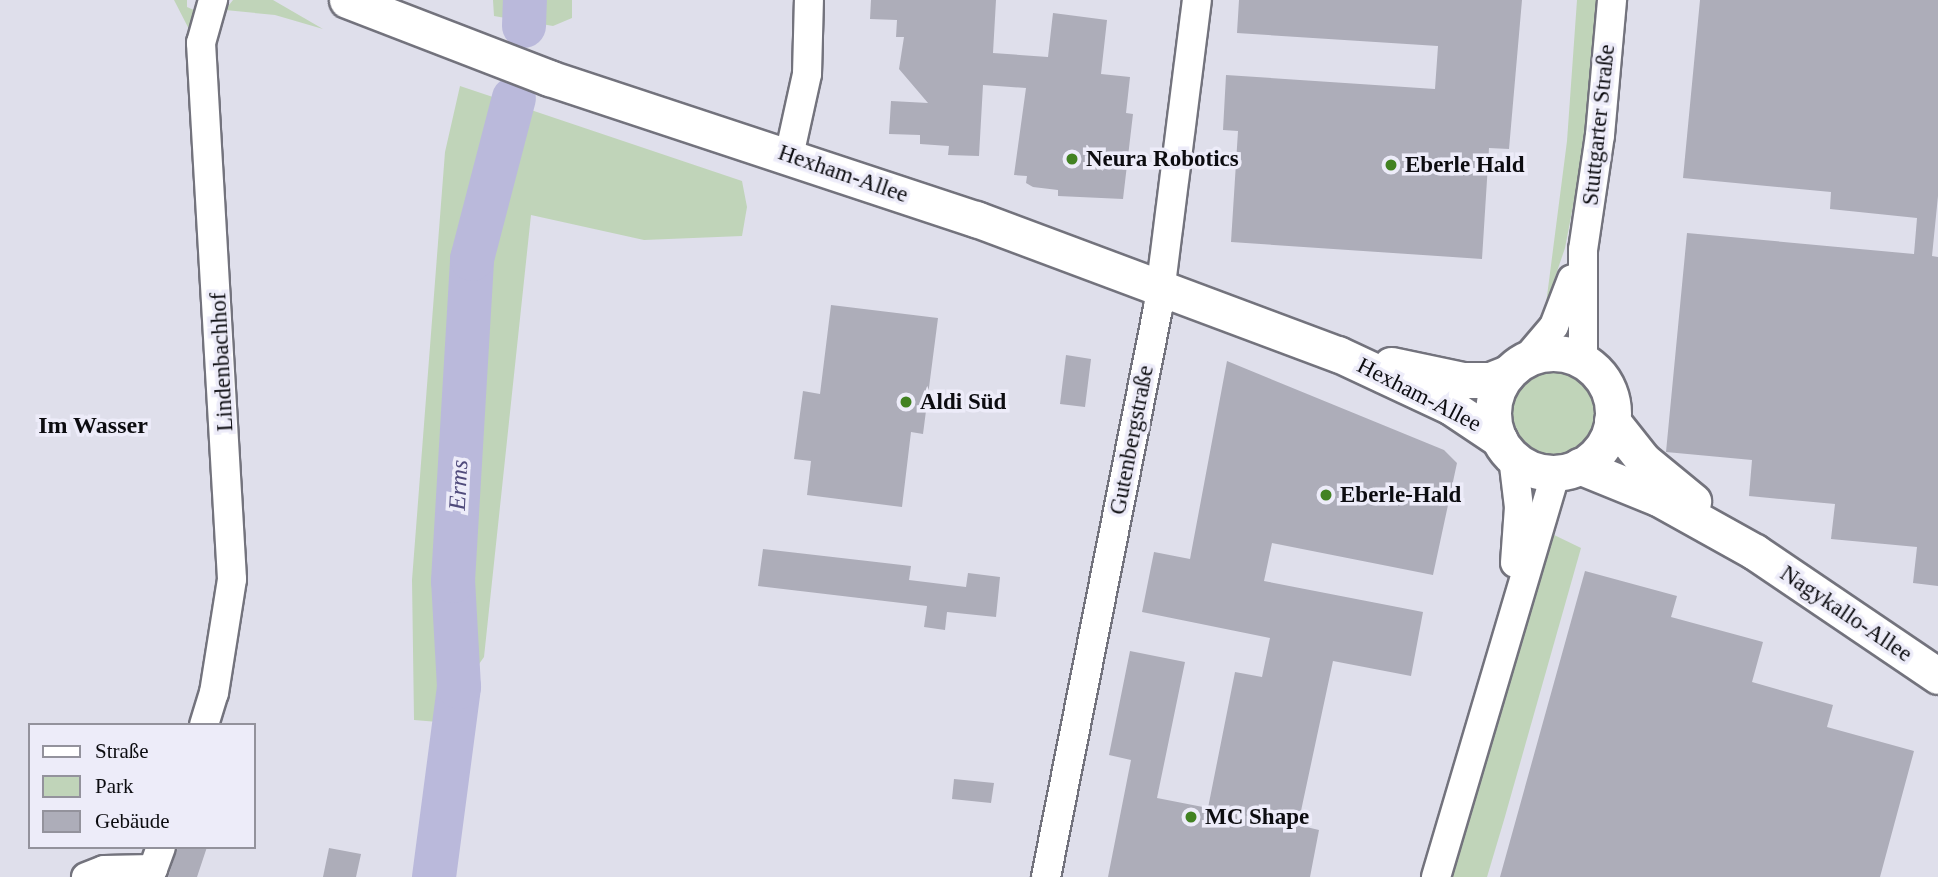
<!DOCTYPE html>
<html>
<head>
<meta charset="utf-8">
<style>
	body { margin:0 }
	#map { position:relative; width:1938px; height:877px; overflow:hidden; background:#dfdfeb; font-family:"Times New Roman",serif }
	div>[style] { position:absolute }
	.green>* { inset:0; background:#c0d4b9 }
	.round { border-radius:50% }
	.river>* { height:44px; margin:-22px; padding:0 22px; transform-origin:22px; border-radius:22px; background:#bab9db }
	.building>* { inset:0; background:#adadb9 }
	.roads { filter:drop-shadow(2px 0 #73737d) drop-shadow(-2px 0 #73737d) drop-shadow(0 2px #73737d) drop-shadow(0 -2px #73737d) }
	.minor>* { height:28px; margin:-14px; padding:0 14px; transform-origin:14px; border-radius:14px; background:#fff }
	.major>* { height:35px; margin:-17.5px; padding:0 17.5px; transform-origin:17.5px; border-radius:17.5px; background:#fff }
	.major>.ring { margin:-17.5px; padding:0; box-sizing:content-box; background:none; border:35px solid #fff; border-radius:50% }
	.dots>* { width:19px; height:19px; translate:-50% -50%; box-sizing:border-box; border:4px solid #edecf9; border-radius:50% }
	span { translate:-50% -50%; white-space:nowrap; text-align:center; line-height:1.15; -webkit-text-stroke:7px #edecf9; paint-order:stroke }
	.street-label { font-size:23px; color:#0c0c10 }
	.poi-label { font-size:23px; color:#0c0c10; font-weight:700 }
	.left { translate:0 -50%; text-align:left }
	.neighbourhood-label { font-size:24px; color:#0c0c10; font-weight:700 }
	.water-label { font-size:24px; color:#4f4a7b; font-style:italic }
	.legend { position:absolute; left:28px; top:723px; width:228px; height:126px; box-sizing:border-box; background:#edecf9; border:2px solid #93929c; margin:0; padding:9px 12px; list-style:none; font-size:21px; color:#0c0c10 }
	.legend li { display:flex; align-items:center; gap:14px; height:35px }
	.legend b { width:35px; border:2px solid #93929c }
</style>
</head>
<body>
<div id="map">
	<div class="green">
		<i style="clip-path:polygon(174px 0,187px 0,187px 7px,196px 11px,192px 35px)"></i>
		<i style="clip-path:polygon(233px 0,273px 0,323px 29px,275px 15px,225px 10px)"></i>
		<i style="clip-path:polygon(493px 0,572px 0,572px 18px,553px 26px,494px 16px)"></i>
		<i style="clip-path:polygon(1577px 0,1597px 0,1583px 154px,1565px 248px,1546px 304px,1567px 141px)"></i>
		<i style="clip-path:polygon(460px 86px,742px 181px,747px 207px,742px 236px,644px 240px,531px 215px,484px 657px,438px 722px,414px 720px,412px 580px,445px 152px)"></i>
		<i class="round" style="left:1506px;top:364px;width:94px;height:94px"></i>
		<i style="clip-path:polygon(1550px 533px,1581px 548px,1504px 820px,1487px 877px,1449px 877px)"></i>
	</div>
	<div class="river">
		<i style="left:524px;top:26px;width:26px;rotate:-88deg"></i>
		<i style="left:434px;top:877px;width:192px;rotate:-82.5deg"></i>
		<i style="left:459px;top:687px;width:106px;rotate:-93.2deg"></i>
		<i style="left:453px;top:581px;width:323px;rotate:-86.6deg"></i>
		<i style="left:472px;top:259px;width:166px;rotate:-75.4deg"></i>
	</div>
	<div class="building">
		<i style="clip-path:polygon(871px 0,996px 0,993px 53px,1048px 57px,1053px 13px,1107px 20px,1101px 74px,1130px 77px,1126px 113px,1133px 114px,1123px 199px,1058px 196px,1058px 190px,1033px 187px,1026px 183px,1027px 176px,1014px 175px,1026px 88px,983px 85px,979px 156px,948px 155px,949px 146px,920px 144px,920px 135px,889px 134px,891px 101px,928px 103px,899px 69px,904px 37px,896px 37px,897px 20px,870px 19px)"></i>
		<i style="clip-path:polygon(1239px 0,1522px 0,1509px 149px,1489px 148px,1482px 259px,1231px 242px,1238px 131px,1223px 130px,1226px 75px,1435px 89px,1438px 46px,1237px 33px)"></i>
		<i style="clip-path:polygon(1700px 0,1938px 0,1938px 196px,1932px 256px,1938px 257px,1938px 586px,1913px 583px,1917px 547px,1831px 539px,1835px 504px,1749px 496px,1752px 460px,1666px 452px,1687px 233px,1914px 254px,1917px 218px,1830px 209px,1831px 192px,1683px 178px)"></i>
		<i style="clip-path:polygon(831px 305px,938px 318px,923px 434px,911px 432px,902px 507px,807px 495px,811px 461px,794px 459px,803px 391px,820px 394px)"></i>
		<i style="clip-path:polygon(1066px 355px,1091px 359px,1085px 407px,1060px 404px)"></i>
		<i style="clip-path:polygon(1227px 361px,1444px 450px,1457px 463px,1433px 575px,1272px 543px,1264px 581px,1423px 612px,1411px 676px,1333px 661px,1298px 825px,1319px 830px,1310px 877px,1108px 877px,1131px 760px,1109px 755px,1130px 651px,1185px 662px,1157px 798px,1208px 808px,1235px 672px,1262px 677px,1270px 638px,1142px 612px,1154px 552px,1190px 559px)"></i>
		<i style="clip-path:polygon(763px 549px,911px 566px,909px 580px,966px 587px,968px 573px,1000px 577px,996px 617px,947px 612px,945px 630px,924px 627px,927px 606px,758px 586px)"></i>
		<i style="clip-path:polygon(1585px 571px,1677px 596px,1671px 617px,1763px 642px,1752px 682px,1833px 705px,1827px 727px,1914px 751px,1880px 877px,1500px 877px)"></i>
		<i style="clip-path:polygon(954px 779px,994px 783px,991px 803px,952px 799px)"></i>
		<i style="clip-path:polygon(178px 847px,207px 847px,197px 877px,168px 877px)"></i>
		<i style="clip-path:polygon(329px 848px,361px 854px,356px 877px,323px 877px)"></i>
	</div>
	<div class="roads">
		<div class="minor">
			<i style="left:789px;top:156px;width:84px;rotate:-77.6deg"></i>
			<i style="left:807px;top:74px;width:74px;rotate:-88.5deg"></i>
			<i style="left:1526px;top:359px;width:43px;rotate:-49.7deg"></i>
			<i style="left:1554px;top:326px;width:50px;rotate:-69deg"></i>
			<i style="left:1583px;top:361px;width:111px;rotate:-90deg"></i>
			<i style="left:1583px;top:250px;width:116px;rotate:-81.6deg"></i>
			<i style="left:1600px;top:135px;width:136px;rotate:-84.9deg"></i>
			<i style="left:1513px;top:457px;width:50px;rotate:83.2deg"></i>
			<i style="left:1519px;top:507px;width:56px;rotate:94.1deg"></i>
			<i style="left:204px;top:725px;width:34px;rotate:-73deg"></i>
			<i style="left:214px;top:693px;width:115px;rotate:-81deg"></i>
			<i style="left:232px;top:579px;width:537px;rotate:-93.31deg"></i>
			<i style="left:201px;top:43px;width:45px;rotate:-74.4deg"></i>
			<i style="left:86px;top:877px;width:19px;rotate:-21deg"></i>
			<i style="left:104px;top:870px;width:49px;rotate:-1.2deg"></i>
			<i style="left:153px;top:869px;width:23px;rotate:-70deg"></i>
			<i style="left:1046px;top:877px;width:580px;rotate:-78.86deg"></i>
			<i style="left:1158px;top:308px;width:310px;rotate:-82.8deg"></i>
			<i style="left:1436px;top:877px;width:422px;rotate:-73.5deg"></i>
		</div>
		<div class="major">
			<i style="left:347px;top:0;width:217px;rotate:21.1deg"></i>
			<i style="left:549px;top:78px;width:450px;rotate:18.3deg"></i>
			<i style="left:976px;top:219px;width:386px;rotate:20.5deg"></i>
			<i style="left:1338px;top:354px;width:125px;rotate:25.1deg"></i>
			<i style="left:1451px;top:407px;width:58px;rotate:33.7deg"></i>
			<i class="ring" style="left:1493px;top:353px;width:85px;height:85px"></i>
			<i style="left:1391px;top:365px;width:74px;rotate:11.8deg"></i>
			<i style="left:1463px;top:380px;width:27px"></i>
			<i style="left:1490px;top:380px;width:19px;rotate:-21deg"></i>
			<i style="left:1612px;top:421px;width:50px;rotate:51.5deg"></i>
			<i style="left:1643px;top:460px;width:65px;rotate:39.4deg"></i>
			<i style="left:1579px;top:466px;width:85px;rotate:22.1deg"></i>
			<i style="left:1658px;top:498px;width:111px;rotate:29.1deg"></i>
			<i style="left:1755px;top:552px;width:221px;rotate:34.1deg"></i>
		</div>
	</div>
	<div class="dots">
		<i style="left:1072px;top:159px;background:#428222"></i>
		<i style="left:1391px;top:165px;background:#428222"></i>
		<i style="left:906px;top:402px;background:#428222"></i>
		<i style="left:1326px;top:495px;background:#428222"></i>
		<i style="left:1191px;top:817px;background:#428222"></i>
	</div>
	<div class="street-label">
		<span style="left:1599px;top:125px;rotate:-84deg">Stuttgarter Straße</span>
		<span style="left:843px;top:174px;rotate:19deg">Hexham-Allee</span>
		<span style="left:222px;top:362px;rotate:-93deg">Lindenbachhof</span>
		<span style="left:1419px;top:395px;rotate:27deg">Hexham-Allee</span>
		<span style="left:1132px;top:440px;rotate:-79deg">Gutenbergstraße</span>
		<span style="left:1846px;top:614px;rotate:34deg">Nagykallo-Allee</span>
	</div>
	<div class="poi-label">
		<span class="left" style="left:1086px;top:159px">Neura Robotics</span>
		<span class="left" style="left:1405px;top:165px">Eberle Hald</span>
		<span class="left" style="left:920px;top:402px">Aldi Süd</span>
		<span class="left" style="left:1340px;top:495px">Eberle-Hald</span>
		<span class="left" style="left:1205px;top:817px">MC Shape</span>
	</div>
	<div class="neighbourhood-label">
		<span style="left:93px;top:426px">Im Wasser</span>
	</div>
	<div class="water-label">
		<span style="left:459px;top:485px;rotate:-87deg">Erms</span>
	</div>
	<ul class="legend">
	<li><b style="height:9px;background:#fff"></b>Straße</li>
	<li><b style="height:19px;background:#c0d4b9"></b>Park</li>
	<li><b style="height:19px;background:#adadb9"></b>Gebäude</li>
	</ul>
</div>
</body>
</html>
